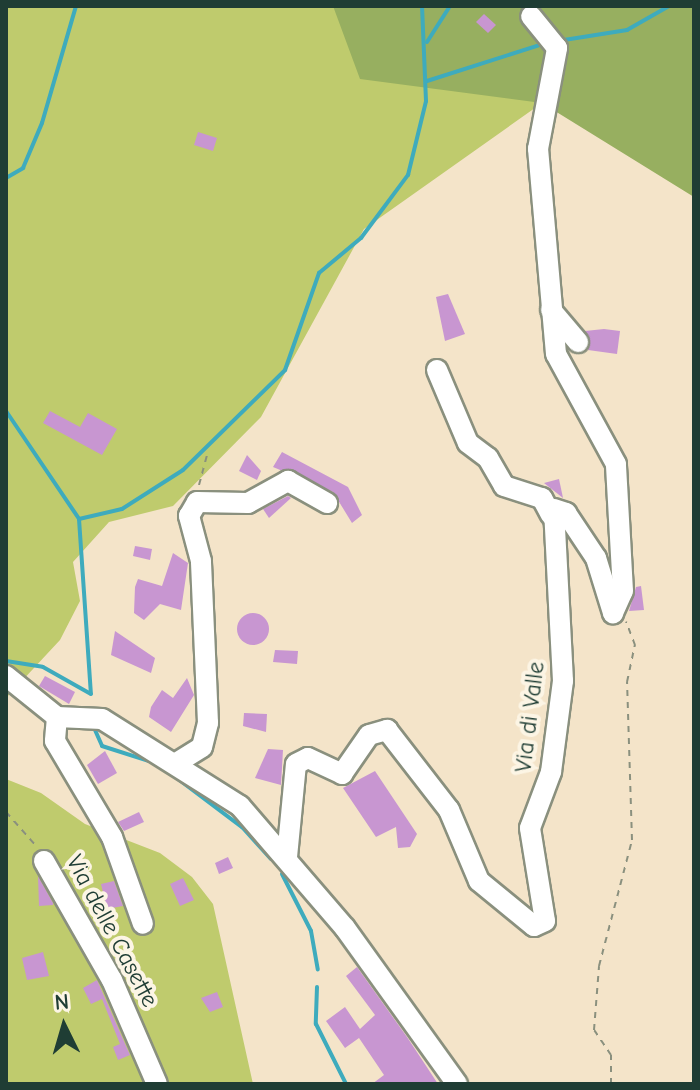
<!DOCTYPE html>
<html>
<head>
<meta charset="utf-8">
<style>
	body { margin:0 }
	#map { position:relative; width:700px; height:1090px; overflow:hidden; background:#f4e4c9; font-family:"Comic Neue",sans-serif }
	div>[style] { position:absolute }
	.green>* { inset:0; background:#bfcb6d }
	.forest>* { inset:0; background:#97af60 }
	.stream>* { height:4px; margin:-2px; padding:0 2px; transform-origin:2px; border-radius:2px; background:#3eabbd }
	.building>* { inset:0; background:#c896d1 }
	.round { border-radius:50% }
	.path>* { height:2px; margin-top:-1px; transform-origin:0; background:repeating-linear-gradient(90deg,#8a907e 0 6px,transparent 0 12px) }
	.roads { filter:drop-shadow(2px 0 #8a907e) drop-shadow(-2px 0 #8a907e) drop-shadow(0 2px #8a907e) drop-shadow(0 -2px #8a907e) }
	.minor>* { height:20px; margin:-10px; padding:0 10px; transform-origin:10px; border-radius:10px; background:#fff }
	span { translate:-50% -50%; white-space:nowrap; text-align:center; line-height:1.15; -webkit-text-stroke:8px #fcf5e5; paint-order:stroke }
	.street-label { font-size:24px; color:#1f3d34 }
	.frame { position:absolute; inset:0; border:8px solid #1f3d34; pointer-events:none }
	.north { position:absolute; left:24px; top:986px; width:80px; height:80px; -webkit-text-stroke:6px #fcf5e5; paint-order:stroke; rotate:355deg; font-size:22px; font-weight:700; line-height:32px; text-align:center; color:#1f3d34 }
	.north::after { content:''; display:block; margin:auto; width:28px; height:36px; background:#1f3d34; clip-path:polygon(50% 0,100% 100%,50% 72%,0 100%) }
</style>
</head>
<body>
<div id="map">
	<div class="green">
		<i style="clip-path:polygon(6px 6px,333px 6px,542px 103px,364px 229px,261px 417px,173px 506px,109px 522px,73px 562px,80px 601px,60px 640px,6px 698px)"></i>
		<i style="clip-path:polygon(6px 779px,41px 793px,85px 824px,160px 853px,192px 877px,213px 904px,253px 1084px,6px 1084px)"></i>
	</div>
	<div class="forest">
		<i style="clip-path:polygon(333px 6px,694px 6px,694px 197px,542px 103px,360px 79px)"></i>
	</div>
	<div class="stream">
		<i style="left:564px;top:40px;width:64px;rotate:-9deg"></i>
		<i style="left:627px;top:30px;width:48px;rotate:-29.7deg"></i>
		<i style="left:427px;top:42px;width:43px;rotate:-57.4deg"></i>
		<i style="left:427px;top:81px;width:122px;rotate:-17.7deg"></i>
		<i style="left:6px;top:178px;width:20px;rotate:-30deg"></i>
		<i style="left:23px;top:168px;width:49px;rotate:-67.1deg"></i>
		<i style="left:42px;top:123px;width:122px;rotate:-73.8deg"></i>
		<i style="left:6px;top:282px;width:12px;rotate:90deg"></i>
		<i style="left:6px;top:411px;width:130px;rotate:55.9deg"></i>
		<i style="left:79px;top:519px;width:44px;rotate:-13.1deg"></i>
		<i style="left:122px;top:509px;width:72px;rotate:-32.6deg"></i>
		<i style="left:183px;top:470px;width:143px;rotate:-44.4deg"></i>
		<i style="left:285px;top:370px;width:103px;rotate:-70.7deg"></i>
		<i style="left:319px;top:273px;width:55px;rotate:-39.8deg"></i>
		<i style="left:361px;top:238px;width:79px;rotate:-53.3deg"></i>
		<i style="left:408px;top:175px;width:76px;rotate:-76.3deg"></i>
		<i style="left:426px;top:101px;width:95px;rotate:-92.4deg"></i>
		<i style="left:79px;top:519px;width:175px;rotate:86.1deg"></i>
		<i style="left:6px;top:661px;width:37px;rotate:9deg"></i>
		<i style="left:43px;top:667px;width:55px;rotate:29.4deg"></i>
		<i style="left:95px;top:730px;width:17px;rotate:66deg"></i>
		<i style="left:102px;top:746px;width:52px;rotate:17.7deg"></i>
		<i style="left:170px;top:773px;width:90px;rotate:36.9deg"></i>
		<i style="left:242px;top:827px;width:43px;rotate:47.8deg"></i>
		<i style="left:282px;top:874px;width:64px;rotate:63deg"></i>
		<i style="left:311px;top:931px;width:39px;rotate:80deg"></i>
		<i style="left:317px;top:987px;width:37px;rotate:92deg"></i>
		<i style="left:316px;top:1024px;width:67px;rotate:63.4deg"></i>
	</div>
	<div class="building">
		<i style="clip-path:polygon(484px 14px,496px 25px,488px 33px,476px 22px)"></i>
		<i style="clip-path:polygon(198px 132px,217px 138px,213px 151px,194px 145px)"></i>
		<i style="clip-path:polygon(448px 294px,465px 334px,445px 341px,436px 297px)"></i>
		<i style="clip-path:polygon(604px 329px,620px 331px,617px 354px,588px 350px,585px 331px)"></i>
		<i style="clip-path:polygon(50px 411px,80px 427px,88px 413px,117px 429px,102px 455px,43px 423px)"></i>
		<i style="clip-path:polygon(282px 452px,348px 487px,362px 515px,352px 523px,333px 492px,273px 467px)"></i>
		<i style="clip-path:polygon(247px 455px,261px 471px,257px 480px,239px 471px)"></i>
		<i style="clip-path:polygon(559px 479px,563px 498px,544px 483px)"></i>
		<i style="clip-path:polygon(288px 496px,291px 498px,269px 518px,263px 509px)"></i>
		<i style="clip-path:polygon(135px 546px,152px 549px,150px 560px,133px 556px)"></i>
		<i style="clip-path:polygon(173px 553px,188px 563px,181px 610px,160px 604px,144px 620px,134px 613px,135px 587px,138px 579px,162px 586px)"></i>
		<i style="clip-path:polygon(641px 586px,644px 610px,629px 611px,636px 587px)"></i>
		<i class="round" style="left:237px;top:613px;width:32px;height:32px"></i>
		<i style="clip-path:polygon(115px 631px,155px 658px,151px 673px,111px 655px)"></i>
		<i style="clip-path:polygon(275px 650px,298px 651px,297px 664px,273px 662px)"></i>
		<i style="clip-path:polygon(45px 676px,75px 692px,69px 704px,39px 686px)"></i>
		<i style="clip-path:polygon(187px 678px,194px 695px,171px 732px,149px 717px,151px 707px,162px 690px,173px 698px)"></i>
		<i style="clip-path:polygon(244px 713px,267px 714px,266px 732px,243px 726px)"></i>
		<i style="clip-path:polygon(268px 749px,283px 750px,281px 785px,255px 778px)"></i>
		<i style="clip-path:polygon(105px 751px,117px 773px,98px 784px,87px 765px)"></i>
		<i style="clip-path:polygon(375px 771px,417px 834px,410px 847px,398px 848px,396px 827px,376px 837px,343px 788px)"></i>
		<i style="clip-path:polygon(139px 812px,144px 822px,124px 831px,118px 822px)"></i>
		<i style="clip-path:polygon(228px 857px,233px 868px,219px 874px,215px 863px)"></i>
		<i style="clip-path:polygon(38px 876px,53px 903px,53px 905px,39px 906px)"></i>
		<i style="clip-path:polygon(183px 878px,194px 900px,180px 906px,170px 884px)"></i>
		<i style="clip-path:polygon(114px 881px,123px 906px,107px 909px,101px 884px)"></i>
		<i style="clip-path:polygon(43px 952px,49px 976px,27px 980px,22px 958px)"></i>
		<i style="clip-path:polygon(357px 967px,407px 1037px,438px 1084px,372px 1084px,384px 1075px,359px 1038px,345px 1048px,326px 1021px,345px 1007px,360px 1029px,375px 1015px,346px 976px)"></i>
		<i style="clip-path:polygon(97px 980px,130px 1055px,118px 1060px,113px 1047px,120px 1044px,102px 999px,91px 1004px,83px 988px)"></i>
		<i style="clip-path:polygon(217px 992px,223px 1007px,210px 1012px,201px 998px)"></i>
	</div>
	<div class="path">
		<i style="left:199px;top:485px;width:31px;rotate:-75deg"></i>
		<i style="left:6px;top:812px;width:47px;rotate:48.5deg"></i>
		<i style="left:611px;top:1084px;width:29px;rotate:-90deg"></i>
		<i style="left:611px;top:1055px;width:30px;rotate:-124deg"></i>
		<i style="left:594px;top:1030px;width:64px;rotate:-85.5deg"></i>
		<i style="left:599px;top:966px;width:130px;rotate:-75.3deg"></i>
		<i style="left:632px;top:840px;width:158px;rotate:-91.8deg"></i>
		<i style="left:627px;top:682px;width:38px;rotate:-78deg"></i>
		<i style="left:635px;top:645px;width:25px;rotate:-111deg"></i>
	</div>
	<div class="roads">
		<div class="minor">
			<i style="left:551px;top:310px;width:42px;rotate:49.8deg"></i>
			<i style="left:437px;top:370px;width:79px;rotate:67deg"></i>
			<i style="left:468px;top:443px;width:25px;rotate:37deg"></i>
			<i style="left:488px;top:458px;width:32px;rotate:60deg"></i>
			<i style="left:504px;top:486px;width:40px;rotate:18deg"></i>
			<i style="left:542px;top:498px;width:19px;rotate:62deg"></i>
			<i style="left:6px;top:676px;width:65px;rotate:38.8deg"></i>
			<i style="left:57px;top:717px;width:45px;rotate:2.5deg"></i>
			<i style="left:102px;top:719px;width:163px;rotate:32.2deg"></i>
			<i style="left:240px;top:806px;width:161px;rotate:49.3deg"></i>
			<i style="left:345px;top:928px;width:192px;rotate:54.3deg"></i>
			<i style="left:57px;top:717px;width:24px;rotate:95deg"></i>
			<i style="left:55px;top:741px;width:112px;rotate:59.3deg"></i>
			<i style="left:112px;top:837px;width:92px;rotate:70.4deg"></i>
			<i style="left:178px;top:762px;width:28px;rotate:-32deg"></i>
			<i style="left:202px;top:747px;width:25px;rotate:-76deg"></i>
			<i style="left:208px;top:723px;width:162px;rotate:-92.5deg"></i>
			<i style="left:201px;top:561px;width:47px;rotate:-104.9deg"></i>
			<i style="left:189px;top:516px;width:16px;rotate:-60deg"></i>
			<i style="left:197px;top:502px;width:51px;rotate:1.1deg"></i>
			<i style="left:248px;top:503px;width:46px;rotate:-28.8deg"></i>
			<i style="left:288px;top:481px;width:45px;rotate:29.4deg"></i>
			<i style="left:287px;top:857px;width:93px;rotate:-84.5deg"></i>
			<i style="left:296px;top:764px;width:13px;rotate:-27deg"></i>
			<i style="left:308px;top:758px;width:38px;rotate:25deg"></i>
			<i style="left:342px;top:774px;width:47px;rotate:-55.3deg"></i>
			<i style="left:369px;top:735px;width:19px;rotate:-16deg"></i>
			<i style="left:387px;top:730px;width:101px;rotate:52.2deg"></i>
			<i style="left:449px;top:810px;width:77px;rotate:67.1deg"></i>
			<i style="left:479px;top:881px;width:71px;rotate:39.3deg"></i>
			<i style="left:534px;top:926px;width:12px;rotate:-24deg"></i>
			<i style="left:545px;top:921px;width:94px;rotate:-99.2deg"></i>
			<i style="left:530px;top:828px;width:60px;rotate:-69.4deg"></i>
			<i style="left:551px;top:772px;width:92px;rotate:-82.5deg"></i>
			<i style="left:563px;top:681px;width:172px;rotate:-93deg"></i>
			<i style="left:554px;top:509px;width:13px;rotate:18deg"></i>
			<i style="left:566px;top:513px;width:54px;rotate:56.3deg"></i>
			<i style="left:596px;top:558px;width:58px;rotate:72.8deg"></i>
			<i style="left:613px;top:613px;width:24px;rotate:-66deg"></i>
			<i style="left:623px;top:591px;width:127px;rotate:-93.2deg"></i>
			<i style="left:616px;top:464px;width:125px;rotate:-118.6deg"></i>
			<i style="left:556px;top:354px;width:206px;rotate:-95deg"></i>
			<i style="left:538px;top:149px;width:103px;rotate:-79.3deg"></i>
			<i style="left:557px;top:48px;width:41px;rotate:-129.1deg"></i>
			<i style="left:44px;top:861px;width:137px;rotate:60.3deg"></i>
			<i style="left:112px;top:980px;width:113px;rotate:66.6deg"></i>
		</div>
	</div>
	<div class="street-label">
		<span style="left:530px;top:717px;rotate:-83deg">Via di Valle</span>
		<span style="left:112px;top:931px;rotate:62deg">Via delle Casette</span>
	</div>
	<div class="frame"></div>
	<div class="north">N</div>
</div>
</body>
</html>
